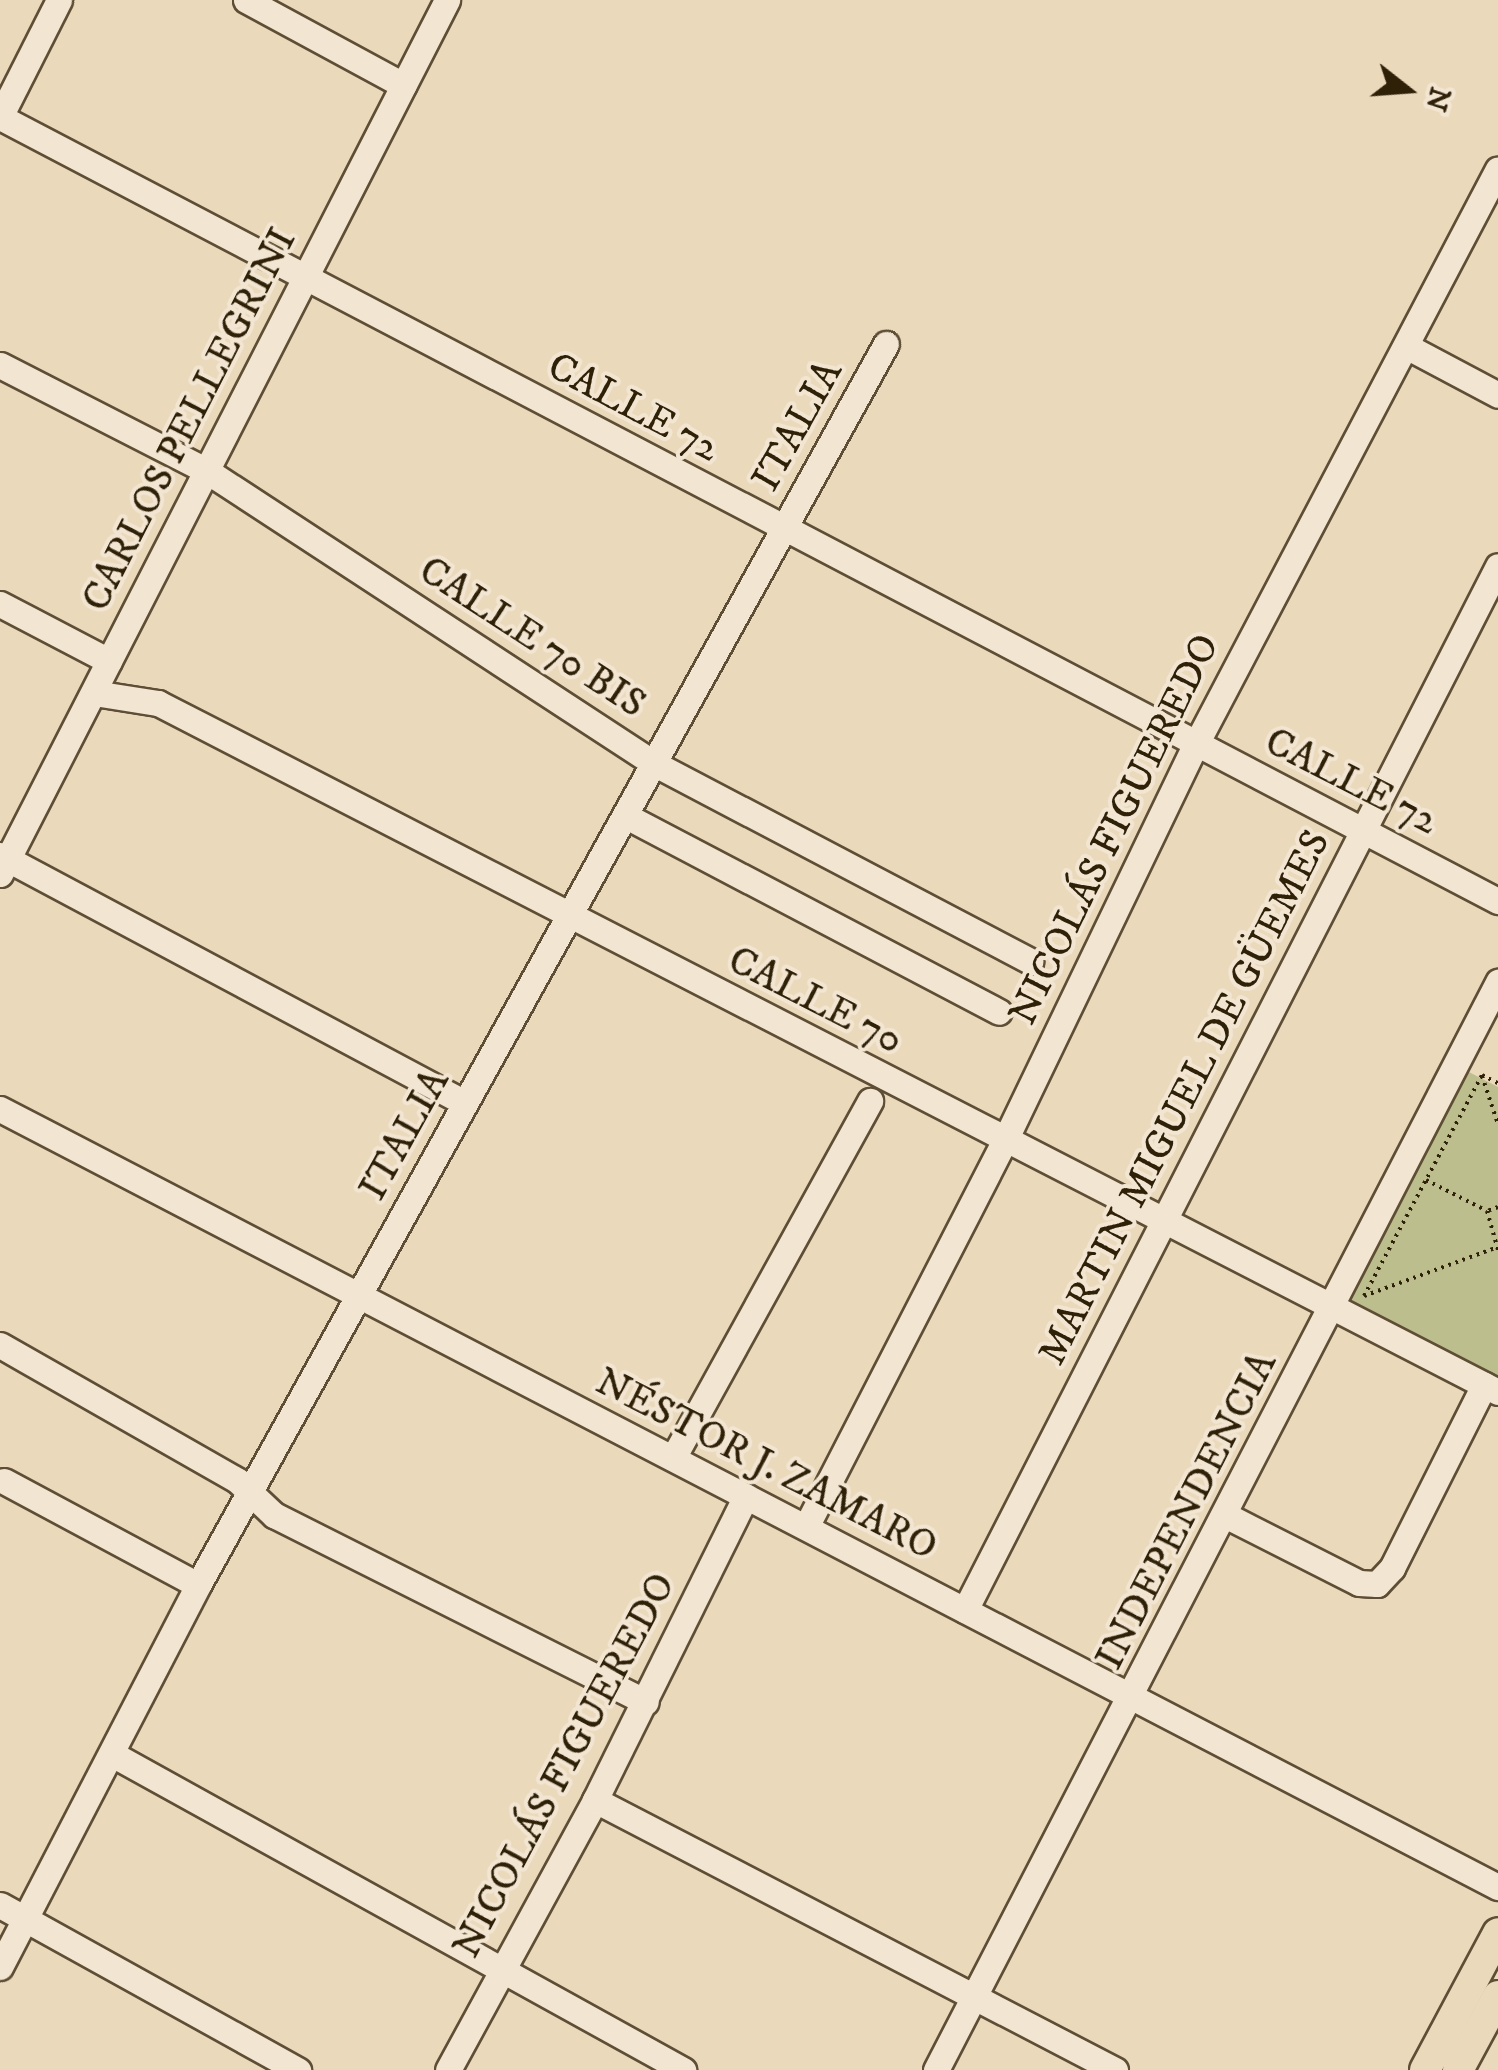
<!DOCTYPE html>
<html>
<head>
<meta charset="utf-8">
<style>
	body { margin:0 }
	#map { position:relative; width:1498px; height:2070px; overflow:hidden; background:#ebd9bc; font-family:"IM FELL DW Pica",serif }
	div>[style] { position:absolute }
	.green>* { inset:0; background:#bdbe8d }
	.path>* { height:4px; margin-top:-2px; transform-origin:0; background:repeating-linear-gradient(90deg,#2f2008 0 2.5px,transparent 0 7.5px) }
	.roads { filter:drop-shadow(2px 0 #5e4e35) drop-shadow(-2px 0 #5e4e35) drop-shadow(0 2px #5e4e35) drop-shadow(0 -2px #5e4e35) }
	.minor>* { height:25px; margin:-12.5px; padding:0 12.5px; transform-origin:12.5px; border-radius:12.5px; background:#f2e6d3 }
	.major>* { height:30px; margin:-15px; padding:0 15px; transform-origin:15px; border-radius:15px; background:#ebd9bc }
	span { translate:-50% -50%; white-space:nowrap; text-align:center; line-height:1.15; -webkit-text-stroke:8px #f2e6d3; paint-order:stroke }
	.street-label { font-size:40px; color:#2f2008 }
	.north { position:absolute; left:1358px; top:40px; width:100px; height:100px; -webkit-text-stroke:8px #f2e6d3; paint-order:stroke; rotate:107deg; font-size:28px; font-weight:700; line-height:40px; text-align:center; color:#2f2008 }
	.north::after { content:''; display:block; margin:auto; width:35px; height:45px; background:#2f2008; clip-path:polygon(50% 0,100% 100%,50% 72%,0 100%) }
</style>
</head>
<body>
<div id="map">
	<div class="green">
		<i style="clip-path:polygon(1465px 1070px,1498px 1087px,1498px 1382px,1343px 1304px)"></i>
	</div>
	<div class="path">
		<i style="left:1482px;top:1075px;width:18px;rotate:27deg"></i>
		<i style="left:1482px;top:1076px;width:51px;rotate:71.6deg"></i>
		<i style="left:1426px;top:1180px;width:68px;rotate:26.9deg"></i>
		<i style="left:1498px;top:1207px;width:12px;rotate:160deg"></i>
		<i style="left:1487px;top:1211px;width:41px;rotate:74.2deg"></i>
		<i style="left:1364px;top:1296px;width:251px;rotate:-61.9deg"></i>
		<i style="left:1364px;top:1296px;width:140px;rotate:-20.1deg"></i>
	</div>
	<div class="roads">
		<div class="minor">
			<i style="left:59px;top:0;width:131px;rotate:116.8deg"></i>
			<i style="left:0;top:117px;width:1691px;rotate:27.63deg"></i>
			<i style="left:246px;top:0;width:179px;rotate:28.4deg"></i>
			<i style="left:1406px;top:346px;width:104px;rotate:28deg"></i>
			<i style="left:0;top:365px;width:233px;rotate:27.1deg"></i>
			<i style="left:207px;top:471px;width:535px;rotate:33.19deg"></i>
			<i style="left:655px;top:764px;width:424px;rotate:27.7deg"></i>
			<i style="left:0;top:604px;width:123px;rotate:27.6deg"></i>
			<i style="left:94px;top:693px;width:65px;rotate:8.9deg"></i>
			<i style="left:158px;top:703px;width:1507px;rotate:27.21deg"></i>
			<i style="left:626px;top:816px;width:421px;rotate:27.7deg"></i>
			<i style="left:0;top:855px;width:527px;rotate:28.07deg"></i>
			<i style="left:0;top:874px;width:982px;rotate:-62.91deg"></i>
			<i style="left:0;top:1109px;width:1688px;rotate:27.45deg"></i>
			<i style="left:0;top:1345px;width:274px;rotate:29.7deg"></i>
			<i style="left:238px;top:1481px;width:50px;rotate:43.4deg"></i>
			<i style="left:274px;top:1515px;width:416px;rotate:26.7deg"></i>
			<i style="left:673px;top:1458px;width:408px;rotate:-61.1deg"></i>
			<i style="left:4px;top:1481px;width:220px;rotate:28.2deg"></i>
			<i style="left:1225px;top:1515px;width:150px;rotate:26.9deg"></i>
			<i style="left:1359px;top:1583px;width:18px;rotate:3deg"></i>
			<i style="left:1377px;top:1584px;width:22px;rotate:-47deg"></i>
			<i style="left:1392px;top:1568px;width:205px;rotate:-63.3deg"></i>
			<i style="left:806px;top:1527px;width:440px;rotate:-62.8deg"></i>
			<i style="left:1007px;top:1136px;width:435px;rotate:-64.3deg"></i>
			<i style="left:1196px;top:744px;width:649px;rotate:-62.29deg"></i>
			<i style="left:965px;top:1610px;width:1172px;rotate:-62.95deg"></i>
			<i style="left:112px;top:1754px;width:653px;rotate:28.96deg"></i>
			<i style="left:595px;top:1800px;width:586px;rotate:27.44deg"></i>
			<i style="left:0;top:1905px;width:341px;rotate:29deg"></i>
			<i style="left:0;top:1967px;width:430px;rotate:-62.6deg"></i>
			<i style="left:198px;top:1585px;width:1419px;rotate:-61deg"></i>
			<i style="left:448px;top:2070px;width:307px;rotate:-61.4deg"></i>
			<i style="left:595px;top:1800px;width:339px;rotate:-63.6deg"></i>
			<i style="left:936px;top:2070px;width:1225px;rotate:-62.68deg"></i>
		</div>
		<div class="major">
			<i style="left:1425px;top:2070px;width:155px;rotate:-61.9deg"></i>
			<i style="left:1458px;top:2070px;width:84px;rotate:-61.6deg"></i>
		</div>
	</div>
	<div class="street-label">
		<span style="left:633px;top:408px;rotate:28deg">CALLE 72</span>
		<span style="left:190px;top:420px;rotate:-63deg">CARLOS PELLEGRINI</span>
		<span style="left:798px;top:426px;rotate:-61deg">ITALIA</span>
		<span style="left:532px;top:638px;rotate:33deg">CALLE 70 BIS</span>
		<span style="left:1351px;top:782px;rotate:27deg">CALLE 72</span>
		<span style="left:1115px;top:830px;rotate:-64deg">NICOLÁS FIGUEREDO</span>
		<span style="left:815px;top:1001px;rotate:27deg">CALLE 70</span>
		<span style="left:1185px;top:1098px;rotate:-63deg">MARTIN MIGUEL DE GÜEMES</span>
		<span style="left:405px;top:1135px;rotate:-61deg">ITALIA</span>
		<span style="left:766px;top:1465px;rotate:27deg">NÉSTOR J. ZAMARO</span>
		<span style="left:1187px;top:1511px;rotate:-63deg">INDEPENDENCIA</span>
		<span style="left:565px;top:1766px;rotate:-62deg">NICOLÁS FIGUEREDO</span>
	</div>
	<div class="north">N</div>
</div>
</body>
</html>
